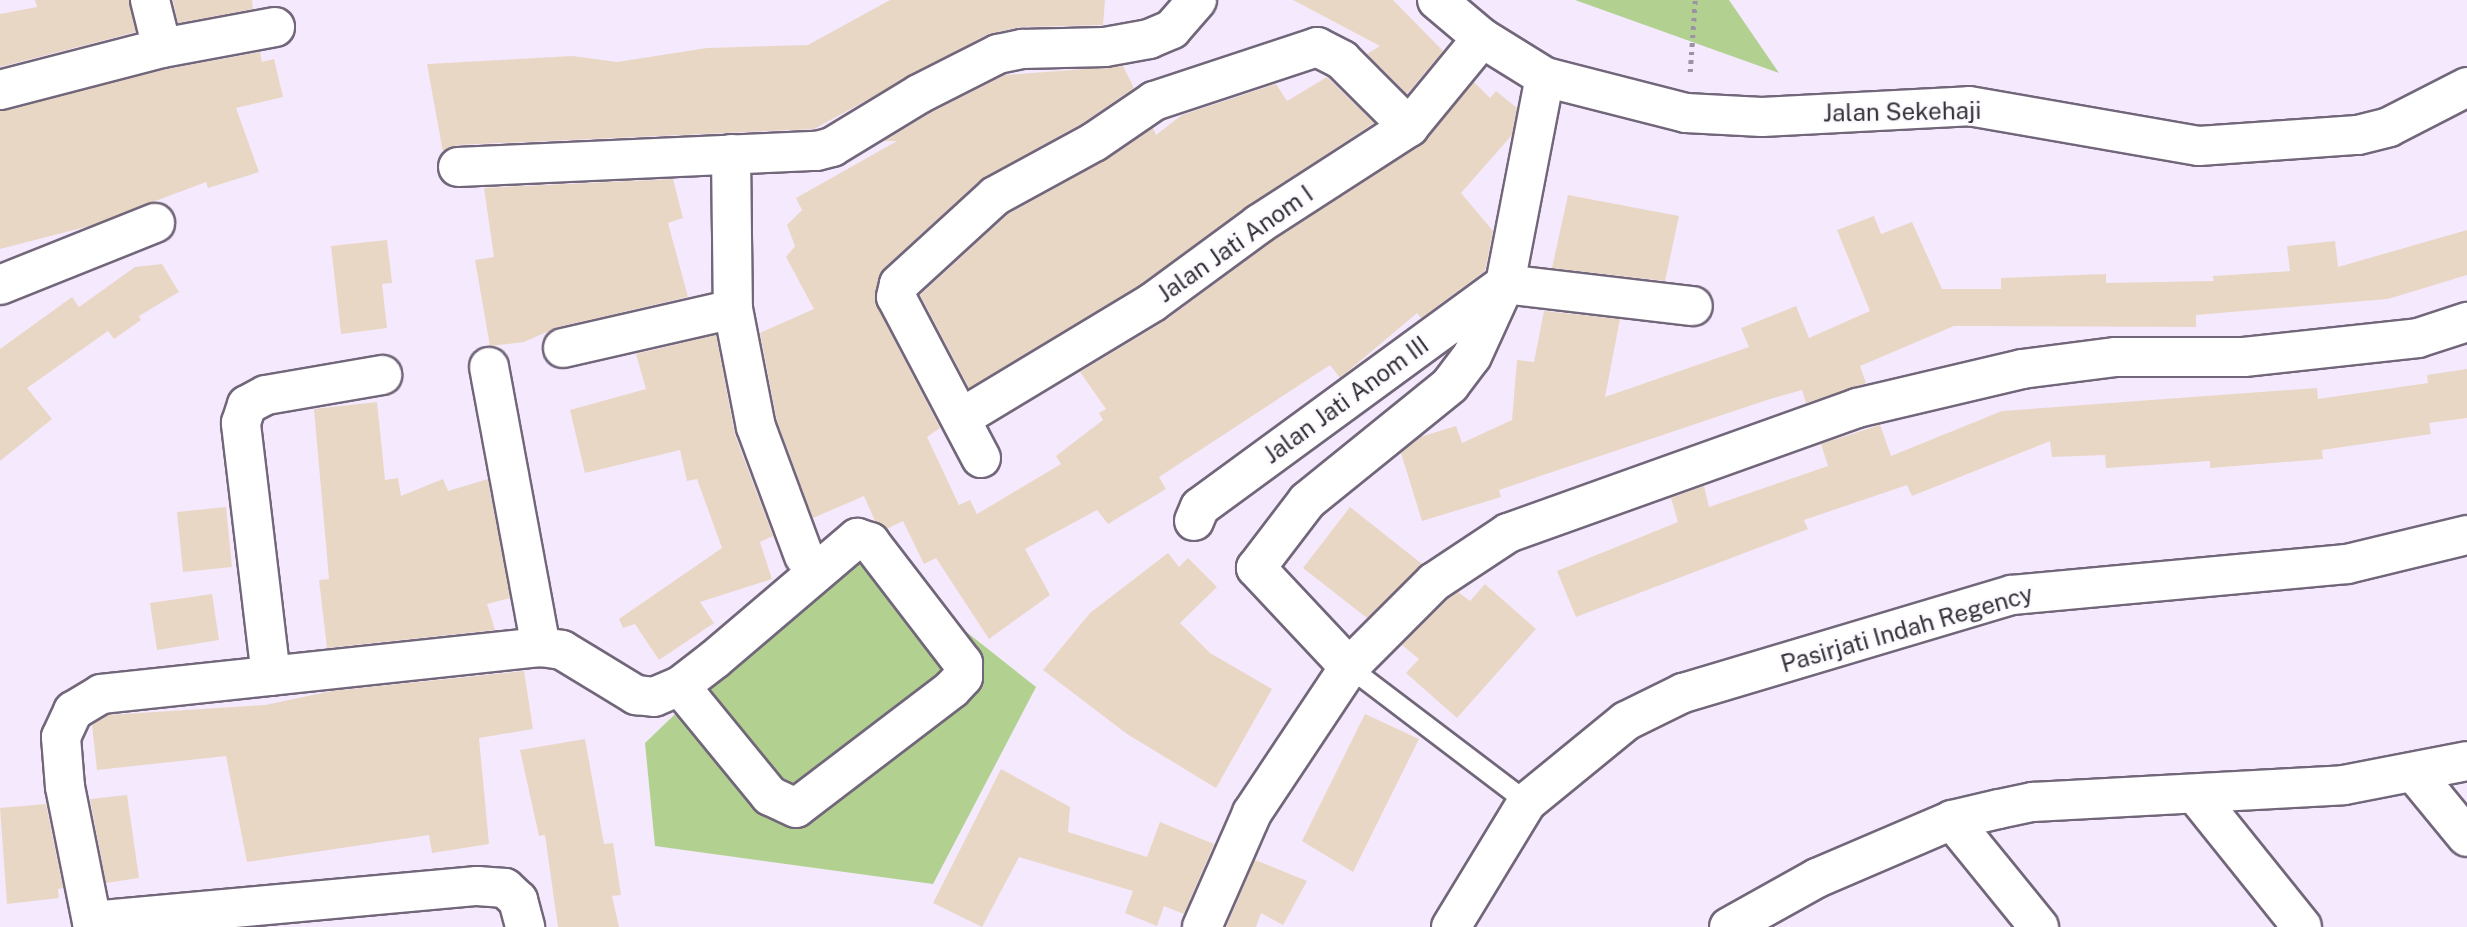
<!DOCTYPE html>
<html>
<head>
<meta charset="utf-8">
<style>
	body { margin:0 }
	#map { position:relative; width:2467px; height:927px; overflow:hidden; background:#f5e9fe; font-family:"Public Sans",sans-serif }
	div>[style] { position:absolute }
	.green>* { inset:0; background:#b2d190 }
	.building>* { inset:0; background:#e9d7c5 }
	.path>* { height:4.5px; margin-top:-2.25px; transform-origin:0; background:repeating-linear-gradient(90deg,#9c93a2 0 3.5px,transparent 0 8.5px) }
	.roads { filter:drop-shadow(2px 0 #72677a) drop-shadow(-2px 0 #72677a) drop-shadow(0 2px #72677a) drop-shadow(0 -2px #72677a) }
	.lane>* { height:19px; margin:-9.5px; padding:0 9.5px; transform-origin:9.5px; border-radius:9.5px; background:#fff }
	.street>* { height:38px; margin:-19px; padding:0 19px; transform-origin:19px; border-radius:19px; background:#fff }
	span { translate:-50% -50%; white-space:nowrap; text-align:center; line-height:1.15; -webkit-text-stroke:5px #fdfaff; paint-order:stroke }
	.street-label { font-size:24px; color:#36323a }
</style>
</head>
<body>
<div id="map">
	<div class="green">
		<i style="clip-path:polygon(1575px 0,1729px 0,1779px 73px)"></i>
		<i style="clip-path:polygon(854px 543px,1036px 687px,933px 884px,655px 846px,645px 743px)"></i>
	</div>
	<div class="building">
		<i style="clip-path:polygon(35px 0,129px 0,136px 32px,0 67px,0 14px,37px 7px)"></i>
		<i style="clip-path:polygon(173px 0,252px 0,253px 9px,178px 23px)"></i>
		<i style="clip-path:polygon(890px 0,1105px 0,1103px 25px,1021px 27px,988px 34px,814px 129px,457px 145px,443px 152px,427px 64px,573px 56px,617px 62px,707px 48px,808px 45px)"></i>
		<i style="clip-path:polygon(1293px 0,1393px 0,1443px 51px,1407px 94px,1367px 54px,1380px 46px)"></i>
		<i style="clip-path:polygon(260px 52px,262px 62px,274px 59px,283px 97px,236px 108px,259px 172px,208px 188px,206px 182px,89px 226px,0 249px,0 111px,167px 69px)"></i>
		<i style="clip-path:polygon(1123px 66px,1134px 88px,1083px 123px,980px 180px,884px 268px,878px 279px,877px 307px,940px 428px,927px 437px,959px 505px,970px 500px,977px 514px,1061px 464px,1056px 456px,1103px 420px,1099px 413px,1106px 409px,1080px 372px,1166px 320px,1271px 242px,1421px 145px,1474px 82px,1490px 98px,1496px 91px,1517px 108px,1512px 135px,1461px 193px,1493px 231px,1485px 271px,1421px 318px,1417px 313px,1340px 378px,1330px 365px,1159px 477px,1166px 489px,1108px 524px,1097px 510px,1025px 549px,1050px 595px,989px 639px,936px 558px,924px 564px,903px 521px,887px 529px,875px 521px,864px 496px,813px 518px,777px 421px,760px 333px,814px 309px,786px 257px,795px 246px,787px 225px,802px 210px,796px 198px,897px 141px,884px 141px,930px 113px,1005px 75px)"></i>
		<i style="clip-path:polygon(1327px 77px,1374px 123px,1247px 206px,1141px 284px,969px 388px,920px 295px,1008px 214px,1104px 161px,1153px 128px,1156px 135px,1182px 115px,1276px 84px,1287px 101px)"></i>
		<i style="clip-path:polygon(673px 179px,683px 218px,668px 223px,688px 297px,558px 327px,524px 342px,490px 346px,475px 260px,494px 257px,484px 188px)"></i>
		<i style="clip-path:polygon(1568px 195px,1679px 216px,1665px 281px,1552px 268px)"></i>
		<i style="clip-path:polygon(1874px 216px,1881px 234px,1912px 222px,1942px 289px,2001px 289px,2001px 278px,2106px 274px,2106px 283px,2214px 281px,2213px 276px,2290px 271px,2287px 246px,2335px 241px,2338px 267px,2467px 230px,2467px 275px,2388px 299px,2196px 315px,2196px 327px,1954px 326px,1860px 366px,1866px 383px,1806px 403px,1802px 390px,1770px 399px,1499px 490px,1501px 497px,1422px 521px,1401px 453px,1420px 437px,1456px 426px,1462px 443px,1512px 420px,1517px 360px,1534px 362px,1544px 311px,1620px 319px,1605px 397px,1749px 347px,1741px 328px,1796px 306px,1809px 338px,1870px 311px,1837px 230px)"></i>
		<i style="clip-path:polygon(387px 240px,392px 283px,382px 284px,387px 328px,341px 334px,331px 246px)"></i>
		<i style="clip-path:polygon(162px 264px,179px 292px,139px 316px,141px 320px,114px 339px,108px 331px,27px 388px,52px 419px,0 461px,0 349px,72px 297px,79px 307px,135px 267px)"></i>
		<i style="clip-path:polygon(716px 335px,735px 435px,773px 536px,760px 542px,772px 579px,700px 602px,714px 623px,659px 660px,635px 624px,623px 628px,619px 619px,722px 548px,697px 479px,687px 481px,680px 450px,585px 473px,570px 410px,646px 389px,636px 354px)"></i>
		<i style="clip-path:polygon(2467px 369px,2467px 418px,2429px 423px,2431px 434px,2322px 450px,2323px 459px,2210px 468px,2210px 461px,2106px 468px,2105px 455px,2052px 457px,2050px 441px,1912px 496px,1907px 485px,1804px 520px,1808px 529px,1576px 617px,1557px 571px,1678px 522px,1671px 498px,1704px 486px,1709px 507px,1828px 466px,1821px 444px,1880px 425px,1891px 456px,2002px 411px,2317px 388px,2318px 399px,2428px 383px,2427px 375px)"></i>
		<i style="clip-path:polygon(377px 402px,385px 480px,398px 478px,401px 496px,443px 479px,448px 491px,488px 479px,510px 598px,487px 604px,495px 630px,327px 648px,319px 580px,329px 579px,314px 409px)"></i>
		<i style="clip-path:polygon(226px 507px,232px 567px,183px 572px,177px 512px)"></i>
		<i style="clip-path:polygon(1350px 507px,1422px 564px,1367px 618px,1303px 568px)"></i>
		<i style="clip-path:polygon(1168px 553px,1179px 567px,1188px 558px,1217px 587px,1180px 623px,1210px 653px,1272px 689px,1216px 788px,1127px 734px,1043px 670px,1090px 613px)"></i>
		<i style="clip-path:polygon(1485px 584px,1536px 629px,1457px 718px,1406px 673px,1419px 659px,1402px 645px,1448px 599px,1458px 592px,1470px 601px)"></i>
		<i style="clip-path:polygon(212px 594px,219px 640px,157px 650px,150px 603px)"></i>
		<i style="clip-path:polygon(524px 671px,533px 729px,479px 738px,489px 844px,432px 853px,429px 835px,247px 862px,226px 756px,97px 770px,92px 725px,108px 715px,265px 705px,332px 691px)"></i>
		<i style="clip-path:polygon(1365px 714px,1419px 739px,1353px 872px,1302px 841px)"></i>
		<i style="clip-path:polygon(585px 739px,604px 844px,613px 843px,621px 895px,612px 896px,619px 927px,558px 927px,545px 835px,539px 836px,520px 750px)"></i>
		<i style="clip-path:polygon(1001px 769px,1070px 807px,1068px 832px,1147px 857px,1160px 822px,1214px 844px,1184px 914px,1164px 906px,1157px 926px,1125px 913px,1133px 891px,1019px 857px,982px 927px,933px 903px)"></i>
		<i style="clip-path:polygon(127px 795px,139px 878px,106px 883px,90px 799px)"></i>
		<i style="clip-path:polygon(46px 804px,63px 888px,58px 889px,59px 898px,7px 904px,0 808px)"></i>
		<i style="clip-path:polygon(1255px 860px,1307px 881px,1283px 925px,1261px 913px,1256px 927px,1226px 927px)"></i>
	</div>
	<div class="path">
		<i style="left:1690px;top:72px;width:72px;rotate:-86deg"></i>
	</div>
	<div class="roads">
		<div class="lane">
			<i style="left:1349px;top:667px;width:223px;rotate:37.2deg"></i>
		</div>
		<div class="street">
			<i style="left:150px;top:0;width:49px;rotate:76deg"></i>
			<i style="left:162px;top:48px;width:115px;rotate:-10.5deg"></i>
			<i style="left:1437px;top:0;width:59px;rotate:40.2deg"></i>
			<i style="left:1482px;top:38px;width:74px;rotate:31.8deg"></i>
			<i style="left:1545px;top:77px;width:146px;rotate:14.3deg"></i>
			<i style="left:1686px;top:113px;width:76px;rotate:3deg"></i>
			<i style="left:1762px;top:117px;width:207px;rotate:-3deg"></i>
			<i style="left:1969px;top:106px;width:233px;rotate:9.9deg"></i>
			<i style="left:2199px;top:146px;width:159px;rotate:-4deg"></i>
			<i style="left:2358px;top:135px;width:32px;rotate:-14deg"></i>
			<i style="left:2389px;top:127px;width:88px;rotate:-27.1deg"></i>
			<i style="left:0;top:90px;width:167px;rotate:-14.5deg"></i>
			<i style="left:731px;top:154px;width:155px;rotate:89.3deg"></i>
			<i style="left:733px;top:309px;width:120px;rotate:79deg"></i>
			<i style="left:756px;top:427px;width:138px;rotate:69.6deg"></i>
			<i style="left:458px;top:167px;width:359px;rotate:-2.6deg"></i>
			<i style="left:817px;top:151px;width:16px;rotate:-15deg"></i>
			<i style="left:832px;top:147px;width:102px;rotate:-31.3deg"></i>
			<i style="left:919px;top:94px;width:89px;rotate:-26.9deg"></i>
			<i style="left:998px;top:54px;width:25px;rotate:-12deg"></i>
			<i style="left:1022px;top:49px;width:83px;rotate:-1.4deg"></i>
			<i style="left:1105px;top:47px;width:45px;rotate:-10.3deg"></i>
			<i style="left:1149px;top:39px;width:25px;rotate:-23deg"></i>
			<i style="left:1172px;top:29px;width:38px;rotate:-49deg"></i>
			<i style="left:0;top:285px;width:167px;rotate:-21.8deg"></i>
			<i style="left:563px;top:348px;width:174px;rotate:-12.9deg"></i>
			<i style="left:489px;top:367px;width:285px;rotate:79.5deg"></i>
			<i style="left:961px;top:418px;width:224px;rotate:-31.1deg"></i>
			<i style="left:1153px;top:302px;width:132px;rotate:-36.3deg"></i>
			<i style="left:1259px;top:224px;width:179px;rotate:-32.9deg"></i>
			<i style="left:1409px;top:127px;width:115px;rotate:-50.6deg"></i>
			<i style="left:981px;top:458px;width:182px;rotate:-117.8deg"></i>
			<i style="left:896px;top:297px;width:13px;rotate:-77deg"></i>
			<i style="left:899px;top:284px;width:130px;rotate:-42.5deg"></i>
			<i style="left:995px;top:196px;width:113px;rotate:-28.6deg"></i>
			<i style="left:1094px;top:142px;width:73px;rotate:-34.3deg"></i>
			<i style="left:1154px;top:101px;width:172px;rotate:-18.3deg"></i>
			<i style="left:1317px;top:47px;width:28px;rotate:27deg"></i>
			<i style="left:1342px;top:60px;width:95px;rotate:45deg"></i>
			<i style="left:1194px;top:521px;width:15px;rotate:-67deg"></i>
			<i style="left:1200px;top:507px;width:378px;rotate:-36.2deg"></i>
			<i style="left:1505px;top:284px;width:189px;rotate:6.7deg"></i>
			<i style="left:1349px;top:667px;width:136px;rotate:-133.2deg"></i>
			<i style="left:1256px;top:568px;width:84px;rotate:-52.7deg"></i>
			<i style="left:1307px;top:501px;width:184px;rotate:-39deg"></i>
			<i style="left:1450px;top:385px;width:36px;rotate:-53deg"></i>
			<i style="left:1472px;top:356px;width:79px;rotate:-65.4deg"></i>
			<i style="left:1505px;top:284px;width:211px;rotate:-79.1deg"></i>
			<i style="left:271px;top:676px;width:255px;rotate:-96.8deg"></i>
			<i style="left:241px;top:423px;width:19px;rotate:-72deg"></i>
			<i style="left:247px;top:405px;width:21px;rotate:-28deg"></i>
			<i style="left:266px;top:395px;width:118px;rotate:-9.8deg"></i>
			<i style="left:2416px;top:775px;width:80px;rotate:50.6deg"></i>
			<i style="left:2196px;top:795px;width:169px;rotate:51.2deg"></i>
			<i style="left:1952px;top:820px;width:138px;rotate:50.9deg"></i>
			<i style="left:92px;top:921px;width:387px;rotate:-5.2deg"></i>
			<i style="left:477px;top:886px;width:28px;rotate:4deg"></i>
			<i style="left:505px;top:888px;width:18px;rotate:43deg"></i>
			<i style="left:518px;top:900px;width:28px;rotate:75deg"></i>
			<i style="left:93px;top:927px;width:143px;rotate:-101.3deg"></i>
			<i style="left:65px;top:787px;width:50px;rotate:-94.6deg"></i>
			<i style="left:61px;top:737px;width:29px;rotate:-65deg"></i>
			<i style="left:73px;top:711px;width:33px;rotate:-31deg"></i>
			<i style="left:101px;top:694px;width:443px;rotate:-6.1deg"></i>
			<i style="left:541px;top:647px;width:21px;rotate:8deg"></i>
			<i style="left:562px;top:650px;width:87px;rotate:31.3deg"></i>
			<i style="left:636px;top:695px;width:18px;rotate:6deg"></i>
			<i style="left:654px;top:697px;width:28px;rotate:-23deg"></i>
			<i style="left:680px;top:686px;width:44px;rotate:-37.6deg"></i>
			<i style="left:715px;top:659px;width:187px;rotate:-40.4deg"></i>
			<i style="left:857px;top:538px;width:14px;rotate:17deg"></i>
			<i style="left:870px;top:542px;width:153px;rotate:52.5deg"></i>
			<i style="left:963px;top:663px;width:14px;rotate:90deg"></i>
			<i style="left:963px;top:677px;width:16px;rotate:133deg"></i>
			<i style="left:952px;top:689px;width:196px;rotate:142.7deg"></i>
			<i style="left:796px;top:808px;width:29px;rotate:-155deg"></i>
			<i style="left:770px;top:796px;width:142px;rotate:-129.3deg"></i>
			<i style="left:1202px;top:927px;width:124px;rotate:-66.3deg"></i>
			<i style="left:1252px;top:813px;width:175px;rotate:-56.4deg"></i>
			<i style="left:1349px;top:667px;width:120px;rotate:-45deg"></i>
			<i style="left:1434px;top:582px;width:89px;rotate:-33.5deg"></i>
			<i style="left:1508px;top:533px;width:371px;rotate:-19.7deg"></i>
			<i style="left:1857px;top:408px;width:170px;rotate:-13.3deg"></i>
			<i style="left:2022px;top:369px;width:95px;rotate:-7.3deg"></i>
			<i style="left:2116px;top:357px;width:128px"></i>
			<i style="left:2244px;top:357px;width:175px;rotate:-6.2deg"></i>
			<i style="left:2418px;top:338px;width:52px;rotate:-18.1deg"></i>
			<i style="left:1451px;top:927px;width:146px;rotate:-58.7deg"></i>
			<i style="left:1527px;top:802px;width:128px;rotate:-39.3deg"></i>
			<i style="left:1626px;top:721px;width:64px;rotate:-26.2deg"></i>
			<i style="left:1683px;top:693px;width:343px;rotate:-16.6deg"></i>
			<i style="left:2012px;top:595px;width:336px;rotate:-5.3deg"></i>
			<i style="left:2347px;top:564px;width:123px;rotate:-13.6deg"></i>
			<i style="left:1729px;top:927px;width:101px;rotate:-29.1deg"></i>
			<i style="left:1817px;top:878px;width:147px;rotate:-23.2deg"></i>
			<i style="left:1952px;top:820px;width:48px;rotate:-13.2deg"></i>
			<i style="left:1999px;top:809px;width:35px;rotate:-12deg"></i>
			<i style="left:2033px;top:802px;width:311px;rotate:-3.1deg"></i>
			<i style="left:2344px;top:785px;width:125px;rotate:-11deg"></i>
		</div>
	</div>
	<div class="street-label">
		<span style="left:1902px;top:112px;rotate:-1deg">Jalan Sekehaji</span>
		<span style="left:1235px;top:244px;rotate:-35deg">Jalan Jati Anom I</span>
		<span style="left:1346px;top:400px;rotate:-36deg">Jalan Jati Anom III</span>
		<span style="left:1907px;top:629px;rotate:-16deg">Pasirjati Indah Regency</span>
	</div>
</div>
</body>
</html>
